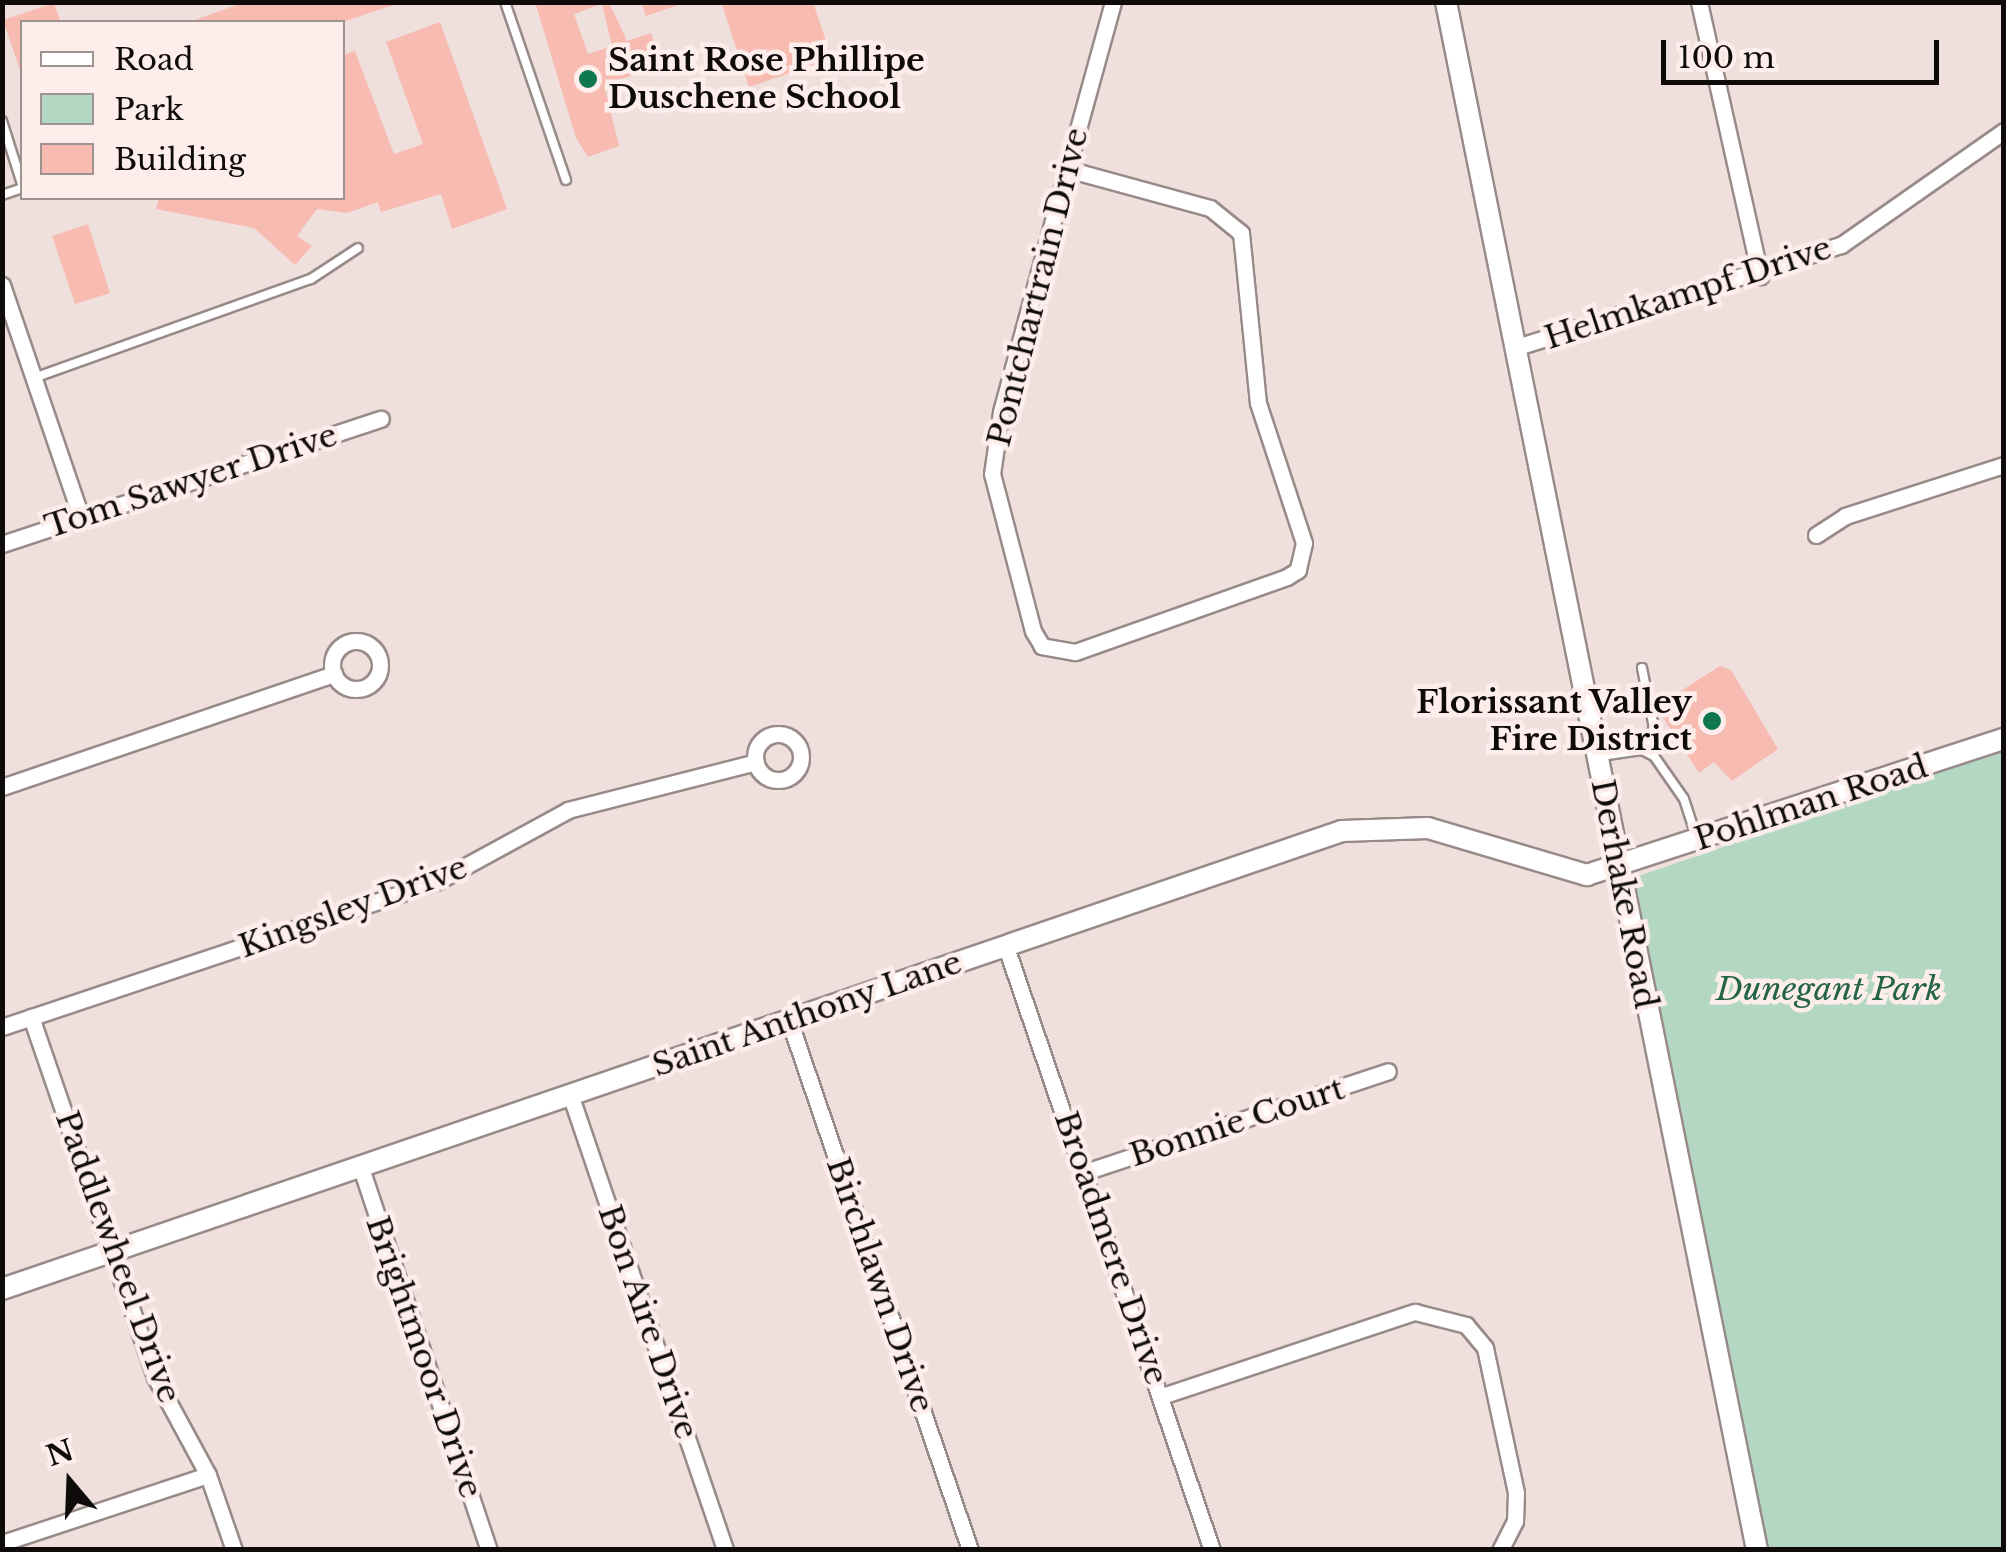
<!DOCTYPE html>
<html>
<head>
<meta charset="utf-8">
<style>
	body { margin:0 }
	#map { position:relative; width:2006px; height:1552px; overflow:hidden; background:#f0e0dd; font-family:"Libre Baskerville",serif }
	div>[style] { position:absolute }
	.green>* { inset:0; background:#b3d7c3 }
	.building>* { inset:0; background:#f7bbb1 }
	.roads { filter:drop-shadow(2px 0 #988a88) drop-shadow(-2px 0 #988a88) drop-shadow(0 2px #988a88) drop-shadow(0 -2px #988a88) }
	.service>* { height:8px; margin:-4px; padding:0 4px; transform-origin:4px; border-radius:4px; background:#fff }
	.minor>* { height:15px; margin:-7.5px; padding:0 7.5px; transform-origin:7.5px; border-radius:7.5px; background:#fff }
	.minor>.ring { margin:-7.5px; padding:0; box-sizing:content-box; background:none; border:15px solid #fff; border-radius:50% }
	.tertiary>* { height:20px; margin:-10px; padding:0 10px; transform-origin:10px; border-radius:10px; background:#fff }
	.dots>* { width:28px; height:28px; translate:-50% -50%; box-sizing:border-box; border:5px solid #fdedeb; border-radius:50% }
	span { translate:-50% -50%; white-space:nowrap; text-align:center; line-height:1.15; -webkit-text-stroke:9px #fdedeb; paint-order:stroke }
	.poi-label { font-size:32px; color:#100b0b; font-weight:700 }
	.left { translate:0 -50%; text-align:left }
	.right { translate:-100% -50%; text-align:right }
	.street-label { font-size:32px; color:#100b0b }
	.park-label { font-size:32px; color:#236346; font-style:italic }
	.frame { position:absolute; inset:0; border:5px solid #100b0b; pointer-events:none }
	.legend { position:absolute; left:20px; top:20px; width:325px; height:180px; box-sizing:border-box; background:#fdedeb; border:2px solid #9e9391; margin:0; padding:12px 18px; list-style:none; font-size:30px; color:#100b0b }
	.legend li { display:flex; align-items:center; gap:20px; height:50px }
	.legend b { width:50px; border:2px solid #9e9391 }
	.north { position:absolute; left:20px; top:1432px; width:100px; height:100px; -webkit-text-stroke:8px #fdedeb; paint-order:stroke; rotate:341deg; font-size:28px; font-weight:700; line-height:40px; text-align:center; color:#100b0b }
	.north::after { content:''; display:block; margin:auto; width:35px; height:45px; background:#100b0b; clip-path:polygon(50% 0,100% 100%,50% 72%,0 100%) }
	.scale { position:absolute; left:1661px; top:40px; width:278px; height:45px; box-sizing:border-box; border:5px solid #100b0b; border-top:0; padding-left:12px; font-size:30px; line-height:35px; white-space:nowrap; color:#100b0b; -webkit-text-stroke:8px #fdedeb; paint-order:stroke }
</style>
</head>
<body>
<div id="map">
	<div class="green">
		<i style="clip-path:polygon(2003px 750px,2003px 1549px,1769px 1549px,1633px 878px)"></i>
	</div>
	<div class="building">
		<i style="clip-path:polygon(245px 2px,399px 2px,399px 3px,343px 22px,189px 22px)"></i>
		<i style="clip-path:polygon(evenodd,535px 2px,609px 2px,627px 41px,651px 33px,662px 65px,604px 85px,619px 146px,588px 157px,576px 138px,535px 2px,602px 4px,612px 46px,588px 54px,574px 14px,602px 4px)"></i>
		<i style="clip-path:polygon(641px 2px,683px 2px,684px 3px,646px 16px)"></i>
		<i style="clip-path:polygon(721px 2px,813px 2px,832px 59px,749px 87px)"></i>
		<i style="clip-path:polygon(54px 3px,61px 22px,22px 22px,22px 76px,3px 20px)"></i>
		<i style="clip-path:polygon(440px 22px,507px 209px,452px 229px,441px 194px,381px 212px,378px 202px,347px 213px,317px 209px,297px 236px,312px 246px,295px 265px,254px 228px,156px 209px,159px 198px,342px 198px,342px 55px,355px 51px,394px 154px,423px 144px,386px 42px)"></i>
		<i style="clip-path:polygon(88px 224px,110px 293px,75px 304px,52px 236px)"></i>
		<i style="clip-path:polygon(1720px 666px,1731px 670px,1778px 749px,1732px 781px,1714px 762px,1699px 773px,1660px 713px,1662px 703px)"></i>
	</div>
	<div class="roads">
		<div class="service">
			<i style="left:505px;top:2px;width:188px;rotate:71.1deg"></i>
			<i style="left:2px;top:121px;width:66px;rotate:72.4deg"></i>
			<i style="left:2px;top:195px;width:21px;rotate:-19deg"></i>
			<i style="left:34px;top:378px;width:294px;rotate:-19.7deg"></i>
			<i style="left:311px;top:279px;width:56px;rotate:-33.4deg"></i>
			<i style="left:1642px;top:668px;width:61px;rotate:78.7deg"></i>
			<i style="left:1654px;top:728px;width:25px;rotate:119deg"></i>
			<i style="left:1601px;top:756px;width:41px;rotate:-8.3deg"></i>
			<i style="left:1642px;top:750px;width:13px;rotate:27deg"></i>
			<i style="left:1654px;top:756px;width:52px;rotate:55.1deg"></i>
			<i style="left:1684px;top:799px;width:39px;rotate:72deg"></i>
		</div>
		<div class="minor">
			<i style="left:1699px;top:2px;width:281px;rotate:77.4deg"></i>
			<i style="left:1067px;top:169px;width:148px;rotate:15.3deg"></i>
			<i style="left:1210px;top:208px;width:40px;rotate:39deg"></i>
			<i style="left:1241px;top:233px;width:171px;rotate:84.3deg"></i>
			<i style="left:1258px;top:403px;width:147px;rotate:71.8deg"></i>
			<i style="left:1304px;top:543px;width:28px;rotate:103deg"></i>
			<i style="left:1298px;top:570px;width:13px;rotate:148deg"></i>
			<i style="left:1287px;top:577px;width:225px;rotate:160.5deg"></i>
			<i style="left:1075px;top:652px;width:34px;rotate:-170deg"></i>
			<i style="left:1042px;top:646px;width:17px;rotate:-121deg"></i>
			<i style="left:1033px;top:631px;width:162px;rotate:-104.6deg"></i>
			<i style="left:992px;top:474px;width:63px;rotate:-81.7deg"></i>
			<i style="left:1001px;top:412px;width:252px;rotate:-74.8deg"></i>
			<i style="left:1067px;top:169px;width:173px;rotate:-74.6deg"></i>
			<i style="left:2px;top:285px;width:245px;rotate:71.2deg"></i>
			<i style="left:1517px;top:347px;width:340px;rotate:-17.5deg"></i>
			<i style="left:1841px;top:245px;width:199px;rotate:-35deg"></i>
			<i style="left:1816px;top:535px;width:35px;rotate:-33deg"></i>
			<i style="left:1845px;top:516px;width:167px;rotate:-17.8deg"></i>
			<i style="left:2px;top:544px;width:399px;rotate:-18.3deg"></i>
			<i class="ring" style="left:332px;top:641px;width:33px;height:33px"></i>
			<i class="ring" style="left:755px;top:734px;width:31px;height:31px"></i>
			<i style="left:2px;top:787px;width:351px;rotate:-18.8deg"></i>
			<i style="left:1006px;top:947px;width:637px;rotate:71.14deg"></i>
			<i style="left:31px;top:1017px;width:381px;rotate:71deg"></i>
			<i style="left:155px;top:1377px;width:111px;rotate:61.6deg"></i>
			<i style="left:208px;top:1475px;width:79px;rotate:70.9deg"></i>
			<i style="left:789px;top:1020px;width:560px;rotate:71.14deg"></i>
			<i style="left:2px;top:1027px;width:460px;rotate:-18.5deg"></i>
			<i style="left:438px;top:881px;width:148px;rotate:-28.6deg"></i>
			<i style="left:568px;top:810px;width:194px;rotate:-14.3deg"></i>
			<i style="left:570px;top:1094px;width:482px;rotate:71.2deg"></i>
			<i style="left:360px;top:1165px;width:406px;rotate:71.5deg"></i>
			<i style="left:1085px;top:1172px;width:319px;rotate:-18.4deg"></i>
			<i style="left:1162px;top:1396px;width:267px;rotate:-18.4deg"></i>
			<i style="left:1415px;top:1312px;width:53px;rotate:14.3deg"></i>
			<i style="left:1466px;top:1325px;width:30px;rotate:50deg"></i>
			<i style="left:1485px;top:1348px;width:148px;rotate:77.9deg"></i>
			<i style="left:1516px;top:1493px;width:28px;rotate:92deg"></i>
			<i style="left:1515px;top:1521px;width:33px;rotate:117deg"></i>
			<i style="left:2px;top:1543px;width:217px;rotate:-18.3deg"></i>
		</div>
		<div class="tertiary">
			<i style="left:1446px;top:2px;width:1579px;rotate:78.64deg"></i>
			<i style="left:2px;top:1289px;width:1416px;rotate:-18.87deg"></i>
			<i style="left:1342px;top:831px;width:86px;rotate:-2deg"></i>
			<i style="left:1428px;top:828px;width:166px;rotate:16.5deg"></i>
			<i style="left:1587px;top:875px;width:439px;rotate:-18.1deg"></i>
		</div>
	</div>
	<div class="dots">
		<i style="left:588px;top:79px;background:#0e7750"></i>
		<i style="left:1712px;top:721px;background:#0e7750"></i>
	</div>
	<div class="poi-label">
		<span class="left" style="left:608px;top:79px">Saint Rose Phillipe<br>Duschene School</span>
		<span class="right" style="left:1692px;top:721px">Florissant Valley<br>Fire District</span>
	</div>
	<div class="street-label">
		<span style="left:1038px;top:287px;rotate:-76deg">Pontchartrain Drive</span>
		<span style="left:1688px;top:293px;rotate:-18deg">Helmkampf Drive</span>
		<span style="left:191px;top:481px;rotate:-18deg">Tom Sawyer Drive</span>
		<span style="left:1811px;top:803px;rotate:-18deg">Pohlman Road</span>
		<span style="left:1624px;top:894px;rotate:79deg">Derhake Road</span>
		<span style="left:353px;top:907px;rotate:-20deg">Kingsley Drive</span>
		<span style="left:807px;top:1014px;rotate:-19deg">Saint Anthony Lane</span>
		<span style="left:1237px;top:1122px;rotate:-18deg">Bonnie Court</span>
		<span style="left:1111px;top:1248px;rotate:71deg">Broadmere Drive</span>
		<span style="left:118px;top:1257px;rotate:70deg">Paddlewheel Drive</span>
		<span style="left:880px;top:1285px;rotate:71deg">Birchlawn Drive</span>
		<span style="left:648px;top:1322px;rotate:71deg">Bon Aire Drive</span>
		<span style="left:424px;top:1357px;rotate:71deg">Brightmoor Drive</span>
	</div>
	<div class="park-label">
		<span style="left:1829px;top:989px">Dunegant Park</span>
	</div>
	<div class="frame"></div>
	<ul class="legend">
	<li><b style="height:12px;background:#fff"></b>Road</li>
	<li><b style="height:28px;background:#b3d7c3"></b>Park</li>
	<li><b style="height:28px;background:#f7bbb1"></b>Building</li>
	</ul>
	<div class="north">N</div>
	<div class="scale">100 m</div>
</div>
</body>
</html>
